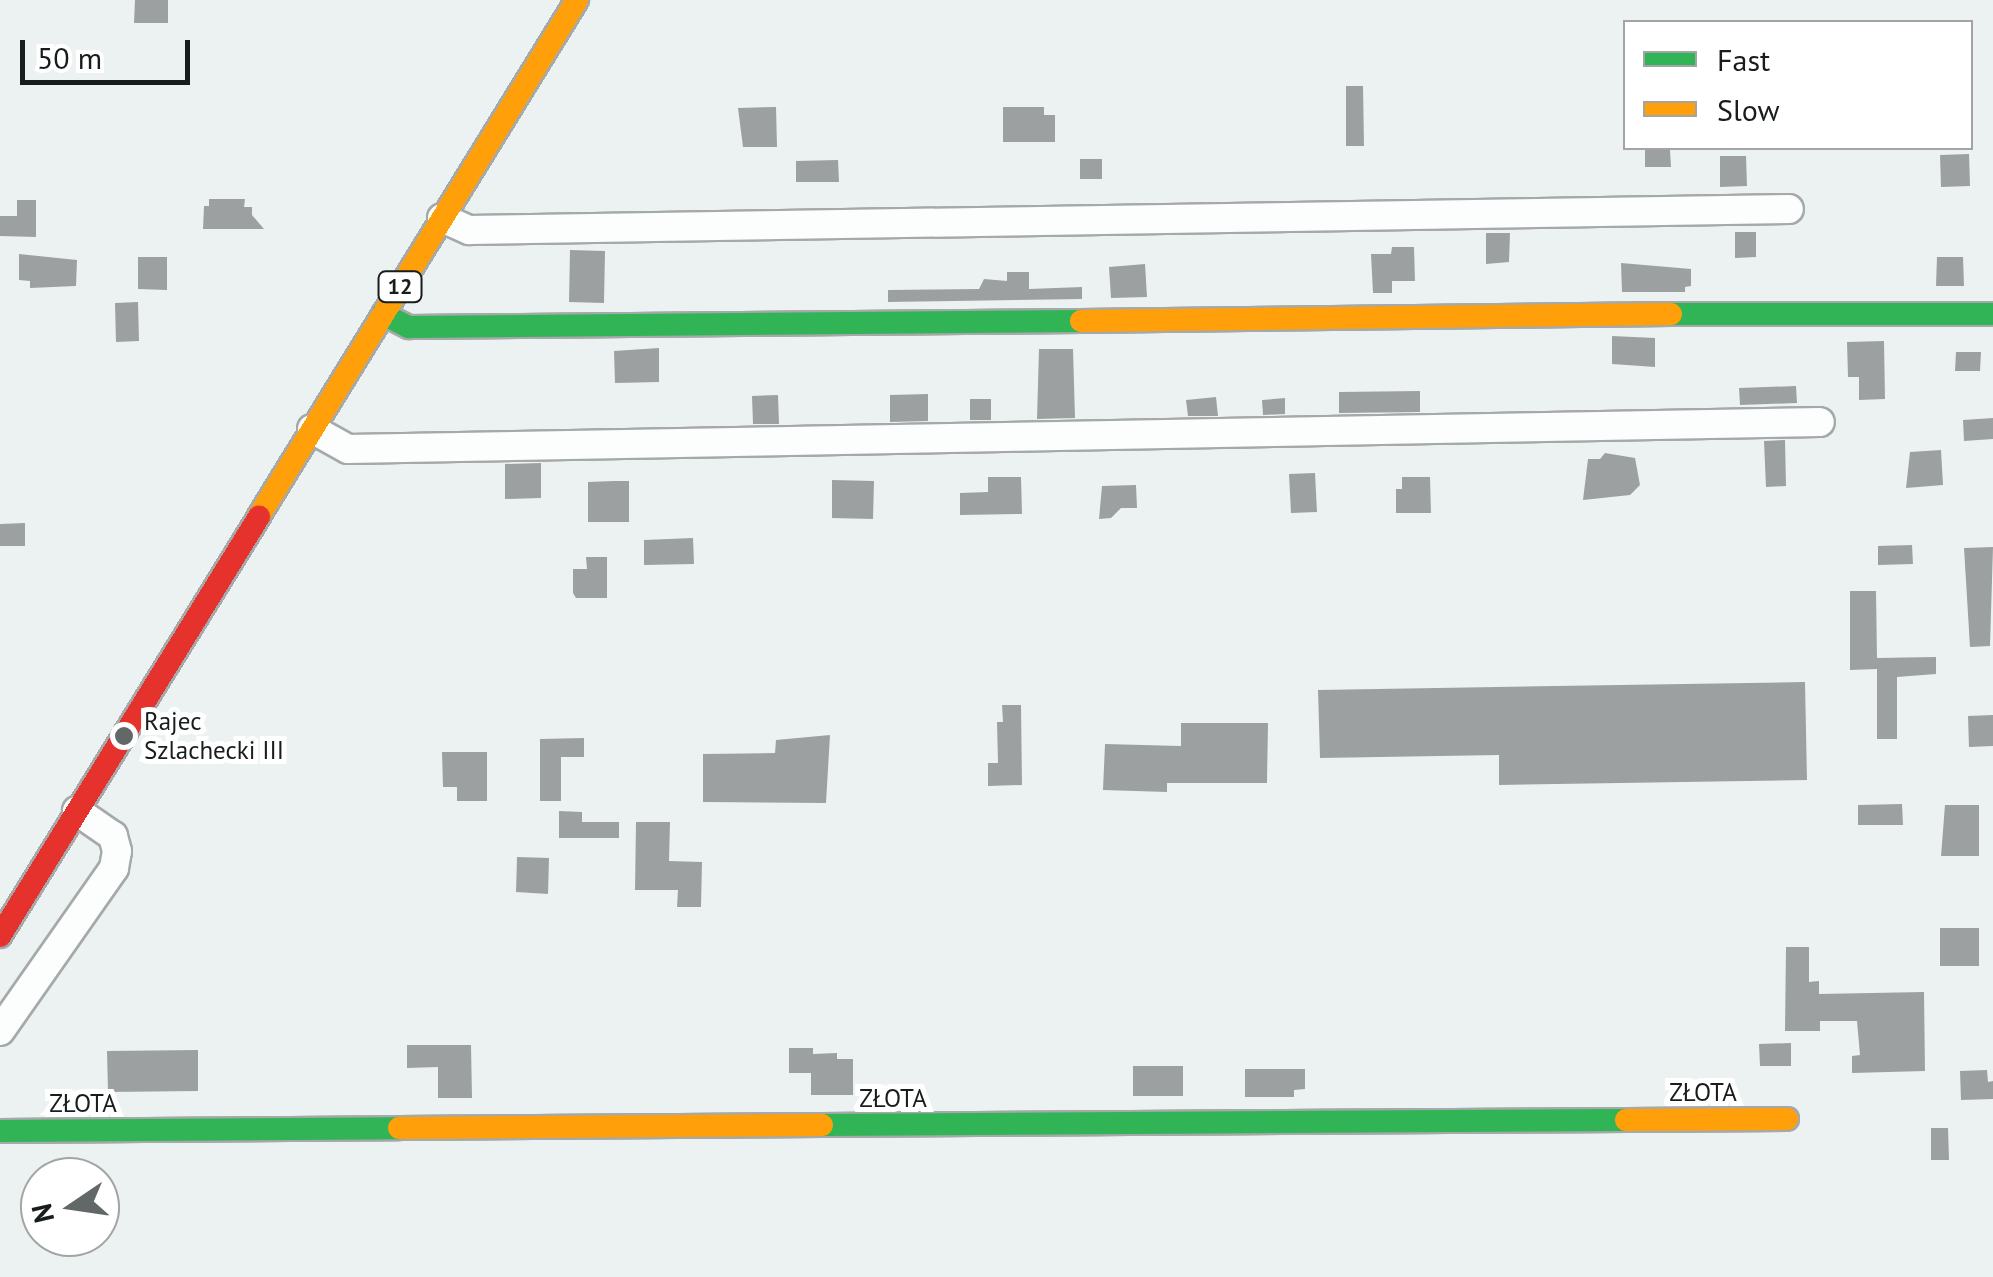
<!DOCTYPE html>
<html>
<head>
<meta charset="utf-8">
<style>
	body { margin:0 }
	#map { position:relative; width:1993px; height:1277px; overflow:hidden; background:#ecf2f2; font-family:"PT Sans",sans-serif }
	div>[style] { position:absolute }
	.building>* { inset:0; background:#9ca0a1 }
	.roads { filter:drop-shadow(2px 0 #a5a9a9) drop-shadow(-2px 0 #a5a9a9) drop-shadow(0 2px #a5a9a9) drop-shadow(0 -2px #a5a9a9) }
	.street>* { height:28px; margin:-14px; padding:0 14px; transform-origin:14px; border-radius:14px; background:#fcfdfd }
	.fast>* { height:22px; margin:-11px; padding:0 11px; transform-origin:11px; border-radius:11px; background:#30b455 }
	.slow>* { height:22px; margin:-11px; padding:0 11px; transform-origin:11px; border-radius:11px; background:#ff9f0a }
	.jam>* { height:22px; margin:-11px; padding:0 11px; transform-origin:11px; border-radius:11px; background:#e5322d }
	.dots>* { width:28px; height:28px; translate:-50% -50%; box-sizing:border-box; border:5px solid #fff; border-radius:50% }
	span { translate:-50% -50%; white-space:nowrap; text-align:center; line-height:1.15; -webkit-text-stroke:10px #fff; paint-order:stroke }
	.shield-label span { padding:2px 8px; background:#fff; border:2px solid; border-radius:8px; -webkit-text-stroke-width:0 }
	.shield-label { font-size:22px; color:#181c1c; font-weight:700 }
	.poi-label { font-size:25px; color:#181c1c }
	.left { translate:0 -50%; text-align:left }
	.street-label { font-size:25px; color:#181c1c }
	.legend { position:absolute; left:1623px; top:20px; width:350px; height:130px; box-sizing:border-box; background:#fff; border:2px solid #a3a4a4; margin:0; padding:12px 18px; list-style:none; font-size:30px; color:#181c1c }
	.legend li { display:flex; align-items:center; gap:20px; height:50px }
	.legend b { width:50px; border:2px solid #a3a4a4 }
	.north { position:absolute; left:20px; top:1157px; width:100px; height:100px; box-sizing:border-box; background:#fff; border:2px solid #a3a4a4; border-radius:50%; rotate:257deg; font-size:28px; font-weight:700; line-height:40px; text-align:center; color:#181c1c }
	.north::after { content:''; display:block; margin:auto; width:35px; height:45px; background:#626767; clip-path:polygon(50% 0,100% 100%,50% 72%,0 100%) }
	.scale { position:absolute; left:20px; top:40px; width:170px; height:45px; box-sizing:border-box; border:5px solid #181c1c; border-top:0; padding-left:12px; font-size:30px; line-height:35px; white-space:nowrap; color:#181c1c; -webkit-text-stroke:8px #fff; paint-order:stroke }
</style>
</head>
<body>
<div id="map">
	<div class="building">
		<i style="clip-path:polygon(135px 0,168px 0,168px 23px,134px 23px)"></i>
		<i style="clip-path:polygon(1346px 86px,1363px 86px,1364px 146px,1346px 146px)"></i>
		<i style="clip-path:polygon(776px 107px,777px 147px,743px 147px,738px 108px)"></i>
		<i style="clip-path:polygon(1003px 107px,1044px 107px,1044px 115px,1055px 115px,1055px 142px,1003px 142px)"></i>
		<i style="clip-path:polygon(1645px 150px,1670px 150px,1671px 167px,1645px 167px)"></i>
		<i style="clip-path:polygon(1969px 154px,1970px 186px,1941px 187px,1940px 155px)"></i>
		<i style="clip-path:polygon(1720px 156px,1746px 156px,1747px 186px,1720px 187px)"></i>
		<i style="clip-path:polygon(1080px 159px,1102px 159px,1102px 179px,1080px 179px)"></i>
		<i style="clip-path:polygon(838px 160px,839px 182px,796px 182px,796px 161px)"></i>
		<i style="clip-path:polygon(209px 199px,245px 199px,244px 207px,252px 207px,252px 215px,264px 229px,203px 229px,204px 206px,209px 206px)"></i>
		<i style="clip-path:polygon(17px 200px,36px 200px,36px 237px,0 236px,0 216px,17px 216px)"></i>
		<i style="clip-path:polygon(1735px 232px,1756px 232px,1756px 257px,1735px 258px)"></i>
		<i style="clip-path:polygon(1486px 233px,1510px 233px,1509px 262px,1486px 264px)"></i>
		<i style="clip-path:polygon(1392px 247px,1414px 247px,1415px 281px,1392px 281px,1392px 293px,1373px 293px,1371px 254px,1391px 254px)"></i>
		<i style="clip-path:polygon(570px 250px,605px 251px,604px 303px,569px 302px)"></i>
		<i style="clip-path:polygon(19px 254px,77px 260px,76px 286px,30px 288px,30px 281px,19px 280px)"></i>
		<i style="clip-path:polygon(138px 257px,167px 257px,167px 290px,138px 289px)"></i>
		<i style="clip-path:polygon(1937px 257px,1963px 257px,1964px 286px,1936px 286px)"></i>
		<i style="clip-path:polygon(1621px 263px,1691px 269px,1691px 286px,1685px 287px,1685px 292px,1622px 292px)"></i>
		<i style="clip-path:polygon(1145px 264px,1147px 297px,1111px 298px,1109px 267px)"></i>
		<i style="clip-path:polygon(1007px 272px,1029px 272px,1029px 289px,1082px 287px,1082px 299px,888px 302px,888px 290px,979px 289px,984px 279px,1007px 281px)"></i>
		<i style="clip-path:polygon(138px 302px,139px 341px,116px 342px,115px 303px)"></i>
		<i style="clip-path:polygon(1612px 336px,1655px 338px,1655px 367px,1612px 364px)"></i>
		<i style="clip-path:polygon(1884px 341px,1885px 399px,1859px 400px,1859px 377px,1848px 377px,1847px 342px)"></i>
		<i style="clip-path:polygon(659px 348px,659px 382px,615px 383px,614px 351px)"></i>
		<i style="clip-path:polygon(1039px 349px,1073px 349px,1075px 418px,1037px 419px)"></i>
		<i style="clip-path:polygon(1956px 352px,1981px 352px,1980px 371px,1955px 371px)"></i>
		<i style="clip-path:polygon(1796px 386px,1797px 403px,1740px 405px,1739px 388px)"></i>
		<i style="clip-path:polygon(1420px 391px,1420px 412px,1339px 413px,1339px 392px)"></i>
		<i style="clip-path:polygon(928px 394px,928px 421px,890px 422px,890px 395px)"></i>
		<i style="clip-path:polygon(778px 395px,779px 424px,753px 424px,752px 396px)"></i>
		<i style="clip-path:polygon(1216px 397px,1218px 416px,1188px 416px,1186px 400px)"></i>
		<i style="clip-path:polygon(1285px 398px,1285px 414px,1263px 415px,1262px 400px)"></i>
		<i style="clip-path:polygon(970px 399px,991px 399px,991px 420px,970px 420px)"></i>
		<i style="clip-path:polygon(1993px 418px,1993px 439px,1964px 441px,1963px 420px)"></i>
		<i style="clip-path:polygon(1785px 440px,1786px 486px,1766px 487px,1764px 441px)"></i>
		<i style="clip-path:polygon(1941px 450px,1943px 485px,1906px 488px,1910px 452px)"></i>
		<i style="clip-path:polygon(1605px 453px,1635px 458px,1640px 485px,1630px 495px,1583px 500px,1588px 459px,1600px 459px)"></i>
		<i style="clip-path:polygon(541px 463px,541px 498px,505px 499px,505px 464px)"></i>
		<i style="clip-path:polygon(1315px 473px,1317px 512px,1291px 513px,1289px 474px)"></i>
		<i style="clip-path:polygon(988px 477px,1021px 477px,1022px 514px,960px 515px,960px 493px,988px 492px)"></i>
		<i style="clip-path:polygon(1402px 477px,1430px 477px,1431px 513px,1396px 513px,1396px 489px,1402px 489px)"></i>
		<i style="clip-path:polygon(832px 480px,874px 481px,873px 519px,832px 518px)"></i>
		<i style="clip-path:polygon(614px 481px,629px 481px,629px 522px,588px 522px,588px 482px)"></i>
		<i style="clip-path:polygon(1136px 485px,1137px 508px,1121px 508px,1111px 518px,1099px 519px,1102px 486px)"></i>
		<i style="clip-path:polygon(25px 523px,25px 546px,0 546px,0 524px)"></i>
		<i style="clip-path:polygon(693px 538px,694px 564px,644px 565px,644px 540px)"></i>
		<i style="clip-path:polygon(1912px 545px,1913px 564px,1878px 565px,1878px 546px)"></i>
		<i style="clip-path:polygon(1993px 547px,1990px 646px,1970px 647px,1964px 548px)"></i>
		<i style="clip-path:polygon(586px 557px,607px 557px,607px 598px,576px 598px,573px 593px,573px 569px,587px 569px)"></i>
		<i style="clip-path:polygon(1850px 591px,1876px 591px,1877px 658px,1936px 657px,1936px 674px,1897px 677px,1897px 739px,1877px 739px,1877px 669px,1850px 670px)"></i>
		<i style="clip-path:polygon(1805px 682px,1807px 780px,1499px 785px,1499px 755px,1320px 758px,1318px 690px)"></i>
		<i style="clip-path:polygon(1002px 705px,1021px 705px,1022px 785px,988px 786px,988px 763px,998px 763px,997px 722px,1003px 722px)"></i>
		<i style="clip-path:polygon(1993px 715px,1993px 746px,1969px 747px,1968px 716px)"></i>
		<i style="clip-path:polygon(1181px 723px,1268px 723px,1267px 783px,1167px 783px,1167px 792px,1103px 790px,1105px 744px,1181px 746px)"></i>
		<i style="clip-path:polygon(830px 735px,826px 803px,703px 802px,703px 754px,775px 753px,776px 740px)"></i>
		<i style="clip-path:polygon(584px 738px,584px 757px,561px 757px,561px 801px,540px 801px,540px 739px)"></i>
		<i style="clip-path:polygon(442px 752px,487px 752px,487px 801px,457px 801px,457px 787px,443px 787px)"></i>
		<i style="clip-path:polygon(1902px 804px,1903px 825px,1858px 825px,1858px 805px)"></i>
		<i style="clip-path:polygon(1945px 805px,1979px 805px,1979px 856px,1941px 856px)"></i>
		<i style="clip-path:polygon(559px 811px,582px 812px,582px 822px,619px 822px,619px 838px,559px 838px)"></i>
		<i style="clip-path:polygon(636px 822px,670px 822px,669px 861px,702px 862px,701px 907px,677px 907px,678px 890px,635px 890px)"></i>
		<i style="clip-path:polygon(517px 857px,549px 858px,548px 894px,516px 892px)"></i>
		<i style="clip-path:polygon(1940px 928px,1979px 928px,1979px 966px,1940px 966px)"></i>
		<i style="clip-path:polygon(1786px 947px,1809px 947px,1809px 982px,1819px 981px,1819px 994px,1924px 992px,1925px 1071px,1852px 1073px,1852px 1056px,1860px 1055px,1857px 1021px,1820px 1021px,1820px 1031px,1785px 1031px)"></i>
		<i style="clip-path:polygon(1791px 1043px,1791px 1066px,1760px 1066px,1759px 1044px)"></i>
		<i style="clip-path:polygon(407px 1045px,471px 1045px,472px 1098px,438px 1098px,438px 1067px,407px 1068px)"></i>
		<i style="clip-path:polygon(789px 1048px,813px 1048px,813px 1054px,837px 1053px,837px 1059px,853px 1059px,853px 1095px,811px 1095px,811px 1073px,789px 1073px)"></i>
		<i style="clip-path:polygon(198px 1050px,198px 1091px,108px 1092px,107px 1051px)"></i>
		<i style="clip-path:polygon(1133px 1066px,1183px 1066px,1183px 1096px,1133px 1096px)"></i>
		<i style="clip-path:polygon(1245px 1069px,1305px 1069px,1305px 1089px,1294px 1090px,1294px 1097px,1245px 1097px)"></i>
		<i style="clip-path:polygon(1987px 1070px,1988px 1082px,1993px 1081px,1993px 1099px,1961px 1100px,1960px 1071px)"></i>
		<i style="clip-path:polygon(1931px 1128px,1948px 1128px,1949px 1160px,1931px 1160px)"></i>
	</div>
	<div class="roads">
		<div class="street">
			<i style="left:442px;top:218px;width:30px;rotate:24deg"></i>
			<i style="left:469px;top:230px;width:1320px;rotate:-0.91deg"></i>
			<i style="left:312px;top:429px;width:41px;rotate:29.1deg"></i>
			<i style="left:348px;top:449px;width:1472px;rotate:-1.05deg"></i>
			<i style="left:0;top:1031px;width:199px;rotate:-55deg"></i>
			<i style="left:114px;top:868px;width:17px;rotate:-80deg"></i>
			<i style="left:117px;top:851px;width:16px;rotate:-105deg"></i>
			<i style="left:113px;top:836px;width:44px;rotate:-145.2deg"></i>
		</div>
		<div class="fast">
			<i style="left:383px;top:314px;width:29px;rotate:27deg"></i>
			<i style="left:409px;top:327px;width:672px;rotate:-0.51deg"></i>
			<i style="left:1671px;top:314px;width:322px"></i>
			<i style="left:822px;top:1125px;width:804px;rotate:-0.36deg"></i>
			<i style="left:0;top:1131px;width:399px;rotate:-0.4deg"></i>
		</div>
		<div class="slow">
			<i style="left:1081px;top:321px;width:590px;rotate:-0.68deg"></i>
			<i style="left:259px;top:516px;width:606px;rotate:-58.36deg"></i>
			<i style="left:1626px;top:1120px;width:161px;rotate:-0.4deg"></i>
			<i style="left:399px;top:1128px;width:423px;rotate:-0.4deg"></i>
		</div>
		<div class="jam">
			<i style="left:0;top:936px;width:493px;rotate:-58.3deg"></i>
		</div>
	</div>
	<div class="dots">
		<i style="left:124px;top:736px;background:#626767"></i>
	</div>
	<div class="shield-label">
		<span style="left:400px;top:287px">12</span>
	</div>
	<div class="poi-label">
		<span class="left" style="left:144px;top:736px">Rajec<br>Szlachecki III</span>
	</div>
	<div class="street-label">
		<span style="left:1703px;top:1092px">ZŁOTA</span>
		<span style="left:893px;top:1098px">ZŁOTA</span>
		<span style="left:83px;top:1103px">ZŁOTA</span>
	</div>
	<ul class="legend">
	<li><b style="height:12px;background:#30b455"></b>Fast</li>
	<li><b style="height:12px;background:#ff9f0a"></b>Slow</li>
	</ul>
	<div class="north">N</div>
	<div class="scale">50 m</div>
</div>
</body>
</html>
